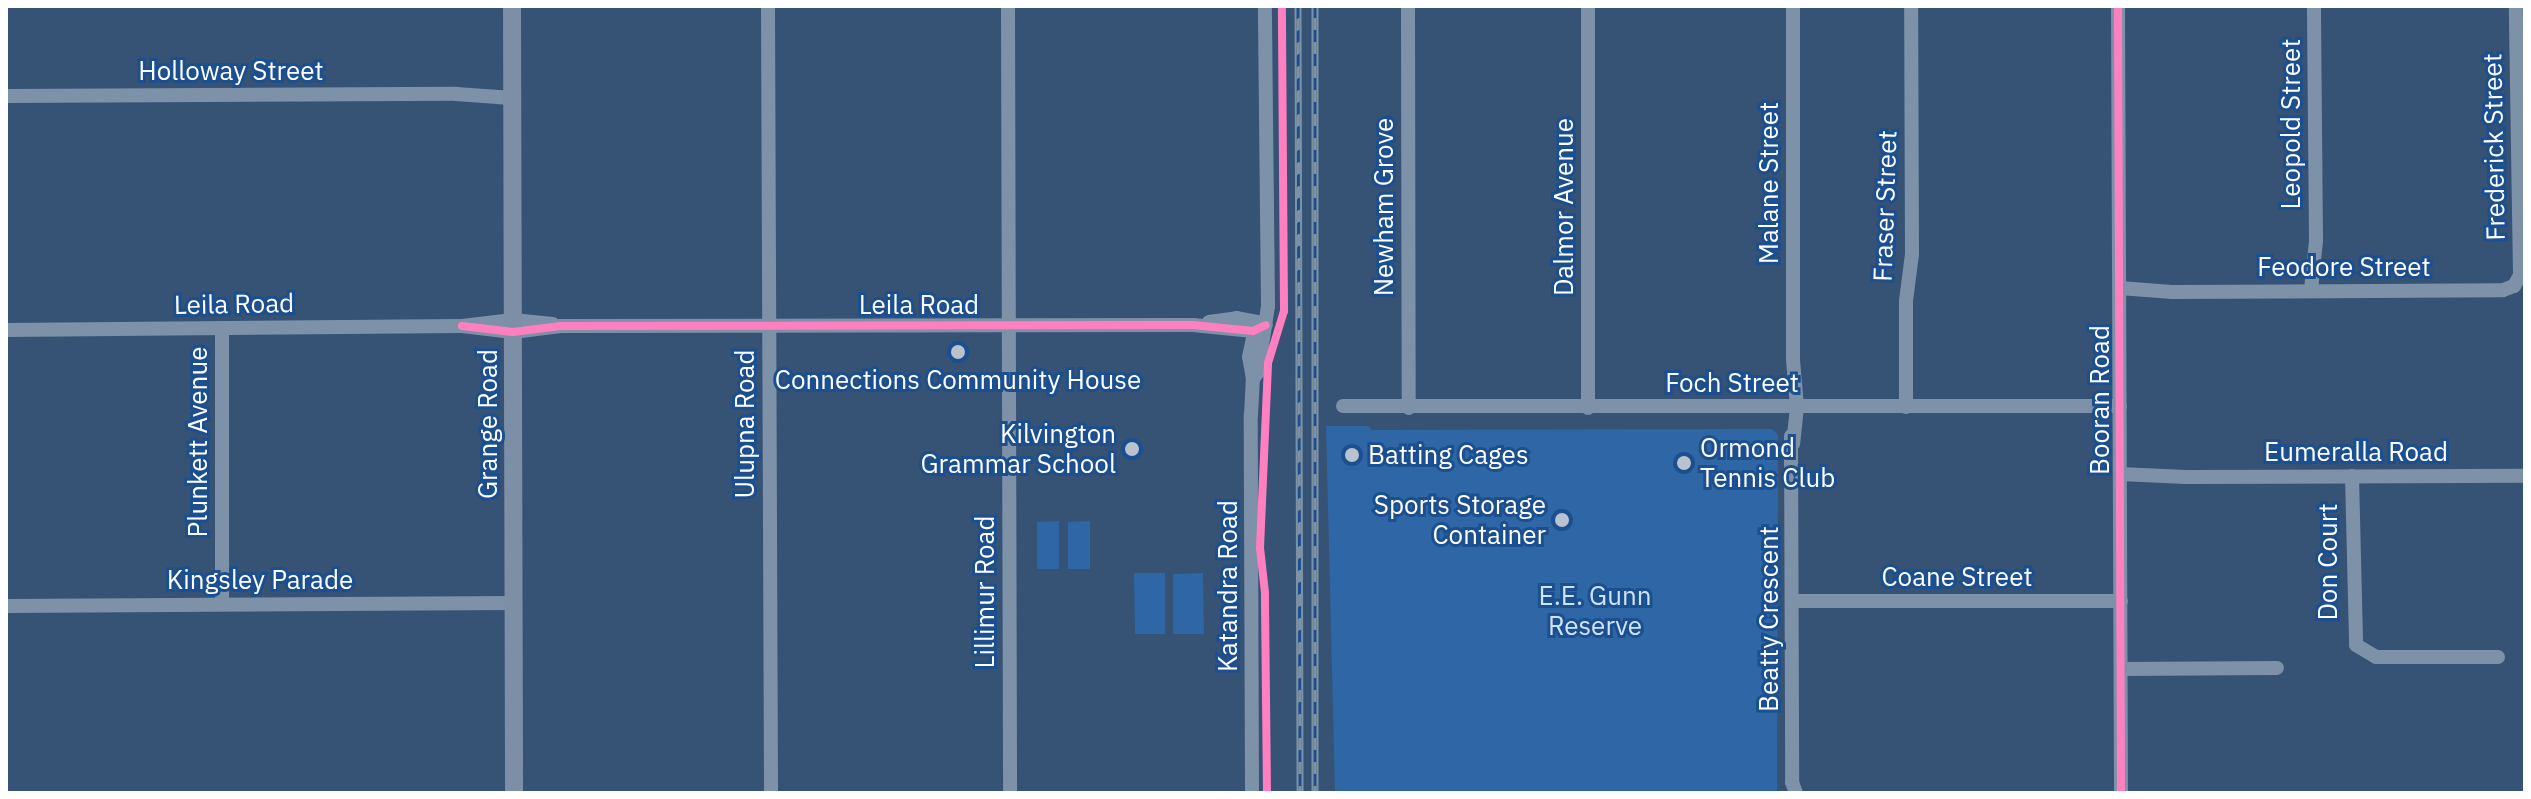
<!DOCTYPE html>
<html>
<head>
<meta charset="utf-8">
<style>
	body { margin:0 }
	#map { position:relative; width:2531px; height:799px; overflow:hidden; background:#365274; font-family:"IBM Plex Sans",sans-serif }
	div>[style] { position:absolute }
	.green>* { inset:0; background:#2f66a5 }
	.minor>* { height:14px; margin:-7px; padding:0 7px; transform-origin:7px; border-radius:7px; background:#7d92a8 }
	.major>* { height:18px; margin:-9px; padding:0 9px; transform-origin:9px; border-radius:9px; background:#7d8ea7 }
	.rail>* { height:7px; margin-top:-3.5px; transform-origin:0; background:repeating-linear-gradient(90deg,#1b4f8f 0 12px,#7e92a7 0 24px); box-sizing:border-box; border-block:2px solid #7e92a7 }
	.cycleway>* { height:8px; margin:-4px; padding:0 4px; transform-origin:4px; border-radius:4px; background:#ff80c0 }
	.dots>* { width:22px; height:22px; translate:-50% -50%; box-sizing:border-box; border:4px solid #1b4f8f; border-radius:50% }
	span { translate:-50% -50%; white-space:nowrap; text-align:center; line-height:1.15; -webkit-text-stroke:6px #1b4f8f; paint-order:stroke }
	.street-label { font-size:26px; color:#fff }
	.poi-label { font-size:26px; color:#fff }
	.right { translate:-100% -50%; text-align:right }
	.left { translate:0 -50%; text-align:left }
	.park-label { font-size:26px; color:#cfe3fa }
	.frame { position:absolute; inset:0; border:8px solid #fff; pointer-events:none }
</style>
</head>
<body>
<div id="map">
	<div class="green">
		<i style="clip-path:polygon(1326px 426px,1368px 426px,1372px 430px,1772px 429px,1778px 435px,1777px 793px,1335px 793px)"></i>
		<i style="clip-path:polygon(1059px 521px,1059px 569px,1037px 569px,1037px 522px)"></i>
		<i style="clip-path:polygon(1090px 521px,1090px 569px,1068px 569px,1068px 522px)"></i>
		<i style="clip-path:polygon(1134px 573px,1165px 573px,1165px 634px,1135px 634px)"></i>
		<i style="clip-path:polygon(1203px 573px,1204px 634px,1173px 634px,1173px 574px)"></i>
	</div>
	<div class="minor">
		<i style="left:768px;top:6px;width:787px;rotate:89.78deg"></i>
		<i style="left:1008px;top:6px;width:787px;rotate:89.85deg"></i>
		<i style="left:1408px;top:6px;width:402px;rotate:89.9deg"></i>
		<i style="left:1793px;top:6px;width:354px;rotate:90deg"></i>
		<i style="left:1793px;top:360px;width:47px;rotate:85.1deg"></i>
		<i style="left:1797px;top:407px;width:37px;rotate:96deg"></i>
		<i style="left:2118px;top:6px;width:787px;rotate:89.78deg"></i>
		<i style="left:6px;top:96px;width:450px;rotate:-0.3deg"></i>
		<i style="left:456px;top:94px;width:56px;rotate:4.1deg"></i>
		<i style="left:2120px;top:288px;width:52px;rotate:4.4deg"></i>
		<i style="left:2172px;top:292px;width:331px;rotate:-0.3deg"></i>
		<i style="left:2503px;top:290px;width:12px;rotate:-20deg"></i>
		<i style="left:2514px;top:286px;width:13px;rotate:-61deg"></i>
		<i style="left:2520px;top:275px;width:269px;rotate:-90.9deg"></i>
		<i style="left:2311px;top:290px;width:49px;rotate:-84.2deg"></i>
		<i style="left:2316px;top:241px;width:235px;rotate:-90.5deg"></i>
		<i style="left:1209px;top:322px;width:28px;rotate:-8deg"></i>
		<i style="left:1237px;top:318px;width:26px;rotate:11deg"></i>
		<i style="left:462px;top:326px;width:51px;rotate:6.7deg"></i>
		<i style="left:513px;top:332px;width:48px;rotate:-7.1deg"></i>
		<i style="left:561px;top:326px;width:632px;rotate:-0.09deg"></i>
		<i style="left:1193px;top:325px;width:60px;rotate:5.7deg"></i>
		<i style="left:1253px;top:331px;width:14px;rotate:-25deg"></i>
		<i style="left:222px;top:328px;width:276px;rotate:90deg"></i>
		<i style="left:6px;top:330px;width:456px;rotate:-0.5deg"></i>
		<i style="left:462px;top:326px;width:51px;rotate:-6.7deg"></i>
		<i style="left:513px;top:320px;width:40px;rotate:5.7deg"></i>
		<i style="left:1253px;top:379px;width:22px;rotate:-100deg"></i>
		<i style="left:1249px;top:357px;width:35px;rotate:-78deg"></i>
		<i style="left:1343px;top:406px;width:777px"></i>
		<i style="left:1906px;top:407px;width:106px;rotate:-90deg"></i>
		<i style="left:1906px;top:301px;width:47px;rotate:-82.7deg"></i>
		<i style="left:1912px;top:254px;width:248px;rotate:-90.2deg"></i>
		<i style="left:1588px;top:408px;width:402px;rotate:-90deg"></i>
		<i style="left:1791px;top:436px;width:346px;rotate:89.8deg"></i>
		<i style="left:1792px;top:782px;width:12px;rotate:70deg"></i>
		<i style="left:2120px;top:474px;width:66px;rotate:2.6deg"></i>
		<i style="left:2186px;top:477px;width:339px;rotate:-0.2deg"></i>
		<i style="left:2352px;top:476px;width:169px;rotate:88.6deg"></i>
		<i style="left:2356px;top:645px;width:23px;rotate:31deg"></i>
		<i style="left:2376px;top:657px;width:122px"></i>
		<i style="left:1793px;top:601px;width:328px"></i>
		<i style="left:6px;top:606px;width:508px;rotate:-0.34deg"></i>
		<i style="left:2121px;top:669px;width:156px;rotate:-0.4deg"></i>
		<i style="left:1252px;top:793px;width:378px;rotate:-90.2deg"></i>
		<i style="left:1251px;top:415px;width:36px;rotate:-87deg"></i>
		<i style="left:1253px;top:379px;width:9px;rotate:-54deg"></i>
		<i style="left:1258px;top:372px;width:67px;rotate:-81.4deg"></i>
		<i style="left:1268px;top:306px;width:300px;rotate:-90.6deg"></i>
	</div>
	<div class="major">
		<i style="left:512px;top:6px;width:787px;rotate:89.85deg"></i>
	</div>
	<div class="rail">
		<i style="left:1298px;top:6px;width:787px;rotate:89.85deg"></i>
		<i style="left:1315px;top:6px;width:787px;rotate:90deg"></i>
	</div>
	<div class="cycleway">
		<i style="left:2118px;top:6px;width:787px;rotate:89.78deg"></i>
		<i style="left:462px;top:326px;width:51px;rotate:6.7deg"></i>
		<i style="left:513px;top:332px;width:48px;rotate:-7.1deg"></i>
		<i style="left:561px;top:326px;width:632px;rotate:-0.09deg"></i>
		<i style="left:1193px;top:325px;width:60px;rotate:5.7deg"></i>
		<i style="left:1253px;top:331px;width:14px;rotate:-25deg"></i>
		<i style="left:1267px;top:793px;width:200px;rotate:-90.6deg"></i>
		<i style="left:1265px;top:593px;width:45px;rotate:-96.3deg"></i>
		<i style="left:1260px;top:548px;width:185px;rotate:-87.5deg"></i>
		<i style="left:1268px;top:363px;width:54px;rotate:-72.9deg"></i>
		<i style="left:1284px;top:311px;width:305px;rotate:-90.4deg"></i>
	</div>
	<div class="dots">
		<i style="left:958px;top:352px;background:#b9c2ce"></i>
		<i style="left:1132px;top:449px;background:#b9c2ce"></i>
		<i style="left:1352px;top:455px;background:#b9c2ce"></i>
		<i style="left:1684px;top:463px;background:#b9c2ce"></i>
		<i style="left:1562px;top:520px;background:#b9c2ce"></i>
	</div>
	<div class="street-label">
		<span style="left:231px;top:71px">Holloway Street</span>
		<span style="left:2291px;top:124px;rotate:-90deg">Leopold Street</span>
		<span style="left:2494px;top:147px;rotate:-91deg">Frederick Street</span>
		<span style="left:1769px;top:183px;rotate:-90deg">Malane Street</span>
		<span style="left:1885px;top:206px;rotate:-88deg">Fraser Street</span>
		<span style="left:1384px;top:207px;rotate:-90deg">Newham Grove</span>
		<span style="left:1564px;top:207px;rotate:-90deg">Dalmor Avenue</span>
		<span style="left:2344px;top:267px">Feodore Street</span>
		<span style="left:234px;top:304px;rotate:-1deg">Leila Road</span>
		<span style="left:919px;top:305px">Leila Road</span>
		<span style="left:1732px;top:383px">Foch Street</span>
		<span style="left:2100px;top:400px;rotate:-90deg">Booran Road</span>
		<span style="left:488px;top:424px;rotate:-90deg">Grange Road</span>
		<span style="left:745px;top:424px;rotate:-90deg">Ulupna Road</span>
		<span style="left:198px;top:442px;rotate:-90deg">Plunkett Avenue</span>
		<span style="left:2356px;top:452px">Eumeralla Road</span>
		<span style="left:2328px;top:562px;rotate:-90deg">Don Court</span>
		<span style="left:1957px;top:577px">Coane Street</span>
		<span style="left:260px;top:580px">Kingsley Parade</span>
		<span style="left:1228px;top:586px;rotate:-90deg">Katandra Road</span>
		<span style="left:985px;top:592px;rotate:-90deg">Lillimur Road</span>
		<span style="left:1769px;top:619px;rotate:-90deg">Beatty Crescent</span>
	</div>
	<div class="poi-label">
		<span style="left:958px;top:380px">Connections Community House</span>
		<span class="right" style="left:1116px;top:449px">Kilvington<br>Grammar School</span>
		<span class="left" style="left:1700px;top:463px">Ormond<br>Tennis Club</span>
		<span class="left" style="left:1368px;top:455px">Batting Cages</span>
		<span class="right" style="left:1546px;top:520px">Sports Storage<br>Container</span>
	</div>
	<div class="park-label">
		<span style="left:1595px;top:611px">E.E. Gunn<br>Reserve</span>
	</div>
	<div class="frame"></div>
</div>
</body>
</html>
